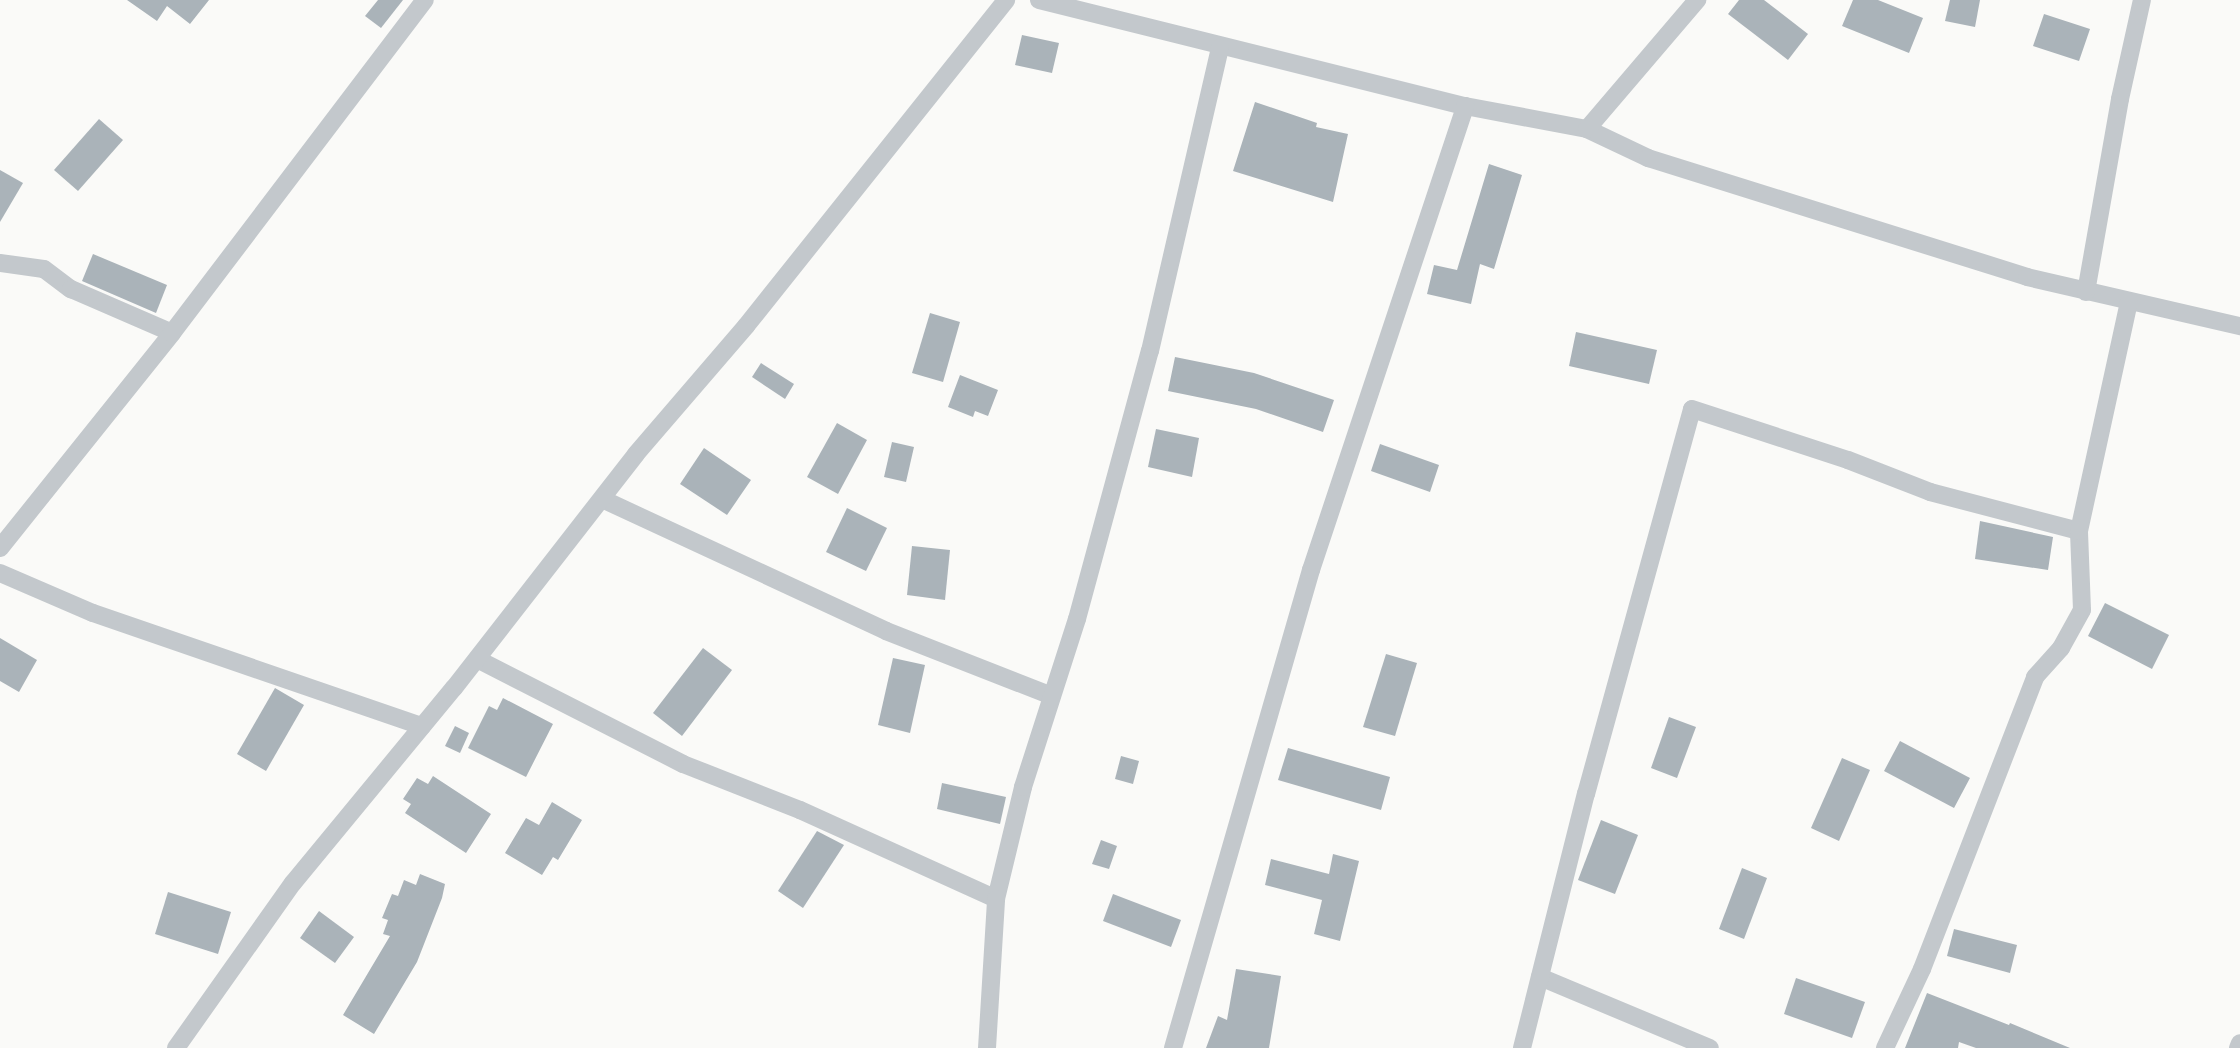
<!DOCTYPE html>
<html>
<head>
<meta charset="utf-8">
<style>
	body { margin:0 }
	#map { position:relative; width:2240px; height:1048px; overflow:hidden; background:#fafaf8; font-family:"Work Sans",sans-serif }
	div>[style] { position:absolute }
	.building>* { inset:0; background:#aab3b9 }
	.street>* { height:18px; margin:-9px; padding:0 9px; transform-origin:9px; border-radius:9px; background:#c3c8cc }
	span { translate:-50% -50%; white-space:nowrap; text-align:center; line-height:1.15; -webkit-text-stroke:8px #fff; paint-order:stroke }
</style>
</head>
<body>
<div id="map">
	<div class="building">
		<i style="clip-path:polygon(127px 0,209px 0,190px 24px,167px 6px,157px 21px)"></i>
		<i style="clip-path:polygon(378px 0,403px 0,381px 28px,365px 16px)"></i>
		<i style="clip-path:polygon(1739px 0,1764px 0,1808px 34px,1788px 60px,1728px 14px)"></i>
		<i style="clip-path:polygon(1853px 0,1878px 0,1923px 18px,1909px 53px,1842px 26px)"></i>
		<i style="clip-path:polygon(1950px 0,1980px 0,1975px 27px,1945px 21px)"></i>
		<i style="clip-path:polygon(2044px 14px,2090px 29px,2079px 61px,2033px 46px)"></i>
		<i style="clip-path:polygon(1022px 35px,1059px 43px,1052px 73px,1015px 65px)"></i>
		<i style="clip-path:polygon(1255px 102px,1317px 123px,1316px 127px,1348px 134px,1333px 202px,1233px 171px)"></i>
		<i style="clip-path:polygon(99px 119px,123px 140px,78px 191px,54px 170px)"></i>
		<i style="clip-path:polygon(1489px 164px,1522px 175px,1494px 269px,1480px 264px,1471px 304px,1427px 294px,1434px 265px,1457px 270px)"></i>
		<i style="clip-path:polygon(0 170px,23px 183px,0 222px)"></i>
		<i style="clip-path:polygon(93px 254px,167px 285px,156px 313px,82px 281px)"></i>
		<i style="clip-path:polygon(930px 313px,960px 322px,943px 382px,912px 373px)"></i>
		<i style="clip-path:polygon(1576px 332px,1657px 350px,1649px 384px,1569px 366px)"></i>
		<i style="clip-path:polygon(1175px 357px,1254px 373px,1334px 400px,1323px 432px,1256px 409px,1168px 391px)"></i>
		<i style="clip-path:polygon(761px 363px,794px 384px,785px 399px,752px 377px)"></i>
		<i style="clip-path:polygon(960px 375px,998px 390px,988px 416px,975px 411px,973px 417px,948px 407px)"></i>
		<i style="clip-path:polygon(837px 423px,867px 440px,838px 494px,807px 477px)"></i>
		<i style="clip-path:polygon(1156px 429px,1199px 438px,1192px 477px,1148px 467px)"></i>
		<i style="clip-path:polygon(892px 442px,914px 447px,906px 482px,884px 477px)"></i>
		<i style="clip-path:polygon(1380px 444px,1439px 465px,1430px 492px,1371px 471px)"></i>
		<i style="clip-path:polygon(704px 448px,751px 480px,727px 515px,680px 484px)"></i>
		<i style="clip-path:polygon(847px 508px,887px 528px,866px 571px,826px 552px)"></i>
		<i style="clip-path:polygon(1980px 521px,2053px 537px,2048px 570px,1975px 559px)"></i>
		<i style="clip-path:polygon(912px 546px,950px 550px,945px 600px,907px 595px)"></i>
		<i style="clip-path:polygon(2105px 603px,2169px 635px,2152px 669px,2088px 636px)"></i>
		<i style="clip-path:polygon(0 638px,37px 660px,19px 692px,0 681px)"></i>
		<i style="clip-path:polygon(703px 648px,732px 670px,682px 736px,653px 713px)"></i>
		<i style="clip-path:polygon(1386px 654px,1417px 663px,1395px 736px,1363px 727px)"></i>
		<i style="clip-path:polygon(893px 658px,925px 665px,910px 733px,878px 725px)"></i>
		<i style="clip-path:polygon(275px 688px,304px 705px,266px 771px,237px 754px)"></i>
		<i style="clip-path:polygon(503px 698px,553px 724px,526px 777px,468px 748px,489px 706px,497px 710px)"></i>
		<i style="clip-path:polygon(1669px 717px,1696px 727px,1677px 778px,1651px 768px)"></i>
		<i style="clip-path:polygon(455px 726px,469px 733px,460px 753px,445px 746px)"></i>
		<i style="clip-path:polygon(1900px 741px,1970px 778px,1954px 808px,1884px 771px)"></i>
		<i style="clip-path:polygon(1288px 748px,1390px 777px,1381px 810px,1278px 780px)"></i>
		<i style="clip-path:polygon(1121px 756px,1139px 761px,1133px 784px,1115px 779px)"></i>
		<i style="clip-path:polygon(1842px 758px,1870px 770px,1839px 841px,1811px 828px)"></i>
		<i style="clip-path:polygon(433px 776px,491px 814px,466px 853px,405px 813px,411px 804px,403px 799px,417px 778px,428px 784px)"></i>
		<i style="clip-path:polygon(942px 783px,1006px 797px,1000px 824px,937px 809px)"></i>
		<i style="clip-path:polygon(552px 802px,582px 820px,558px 860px,553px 857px,542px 875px,505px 853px,526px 818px,539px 825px)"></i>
		<i style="clip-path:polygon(1601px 820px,1638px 835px,1615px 894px,1578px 880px)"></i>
		<i style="clip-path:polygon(817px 831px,844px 845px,803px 908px,778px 891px)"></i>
		<i style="clip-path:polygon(1101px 840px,1117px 846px,1109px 869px,1092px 864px)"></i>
		<i style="clip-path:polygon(1333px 854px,1359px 861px,1340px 941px,1314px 934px,1322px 900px,1265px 885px,1271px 859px,1329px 874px)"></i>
		<i style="clip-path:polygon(1742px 868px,1767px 878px,1744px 939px,1719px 929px)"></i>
		<i style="clip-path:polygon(420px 874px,445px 884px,442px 898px,417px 962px,374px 1034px,343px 1015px,390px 936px,383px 934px,388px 920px,382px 918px,392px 894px,398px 896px,404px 880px,416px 885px)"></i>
		<i style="clip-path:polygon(168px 892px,231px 912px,218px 954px,155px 934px)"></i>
		<i style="clip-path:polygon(1113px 894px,1181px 920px,1171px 947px,1103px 921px)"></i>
		<i style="clip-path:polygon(319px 911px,354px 937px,335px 963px,300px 938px)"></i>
		<i style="clip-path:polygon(1954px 929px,2017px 945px,2010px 973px,1947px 956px)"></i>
		<i style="clip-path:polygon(1236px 969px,1281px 976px,1269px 1048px,1206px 1048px,1218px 1016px,1227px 1020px)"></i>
		<i style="clip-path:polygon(1796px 978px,1865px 1002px,1852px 1038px,1784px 1014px)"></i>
		<i style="clip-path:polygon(1927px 993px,2009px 1025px,2010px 1023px,2070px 1048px,1976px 1048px,1959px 1042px,1958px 1048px,1905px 1048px)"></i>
	</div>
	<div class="street">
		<i style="left:1039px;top:0;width:439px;rotate:14deg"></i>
		<i style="left:1465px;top:106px;width:124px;rotate:10.7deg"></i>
		<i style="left:1587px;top:129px;width:68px;rotate:25.4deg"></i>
		<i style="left:1648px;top:158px;width:397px;rotate:17.4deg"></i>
		<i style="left:2027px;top:277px;width:219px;rotate:13deg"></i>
		<i style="left:1587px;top:129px;width:170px;rotate:-49.5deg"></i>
		<i style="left:0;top:263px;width:44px;rotate:7.8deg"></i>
		<i style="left:44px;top:269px;width:34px;rotate:37deg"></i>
		<i style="left:71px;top:289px;width:110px;rotate:23.5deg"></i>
		<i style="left:2086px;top:292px;width:196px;rotate:-80deg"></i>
		<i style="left:2120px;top:99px;width:101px;rotate:-77.5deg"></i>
		<i style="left:602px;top:499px;width:313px;rotate:24.9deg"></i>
		<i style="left:886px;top:631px;width:178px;rotate:21.4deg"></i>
		<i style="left:0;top:548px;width:275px;rotate:-51.3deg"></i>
		<i style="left:172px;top:333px;width:418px;rotate:-52.8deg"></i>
		<i style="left:0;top:573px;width:101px;rotate:23.3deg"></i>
		<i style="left:93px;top:613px;width:348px;rotate:19deg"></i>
		<i style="left:477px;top:659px;width:231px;rotate:27deg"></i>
		<i style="left:683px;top:764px;width:126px;rotate:21.5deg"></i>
		<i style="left:800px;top:810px;width:215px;rotate:24.4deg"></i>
		<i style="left:996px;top:899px;width:115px;rotate:-76.4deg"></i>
		<i style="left:1023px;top:787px;width:176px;rotate:-72.2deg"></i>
		<i style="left:1077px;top:619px;width:278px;rotate:-74.8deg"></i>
		<i style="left:1150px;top:351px;width:311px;rotate:-77deg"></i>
		<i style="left:1540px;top:977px;width:184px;rotate:22.7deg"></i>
		<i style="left:176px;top:1048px;width:202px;rotate:-54.7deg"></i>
		<i style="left:293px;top:883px;width:253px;rotate:-50.5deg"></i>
		<i style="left:454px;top:688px;width:296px;rotate:-52.1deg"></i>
		<i style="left:636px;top:454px;width:169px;rotate:-49.3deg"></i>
		<i style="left:746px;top:326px;width:417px;rotate:-51.4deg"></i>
		<i style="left:987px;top:1048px;width:149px;rotate:-86.5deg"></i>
		<i style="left:1173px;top:1048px;width:498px;rotate:-73.9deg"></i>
		<i style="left:1311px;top:570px;width:489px;rotate:-71.6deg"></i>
		<i style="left:1522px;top:1048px;width:262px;rotate:-75.9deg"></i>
		<i style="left:1586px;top:794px;width:399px;rotate:-74.6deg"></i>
		<i style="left:1692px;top:409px;width:164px;rotate:18.1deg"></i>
		<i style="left:1848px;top:460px;width:88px;rotate:21.3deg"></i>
		<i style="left:1930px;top:492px;width:154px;rotate:14.7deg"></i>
		<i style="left:1885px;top:1048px;width:87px;rotate:-64.9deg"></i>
		<i style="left:1922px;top:969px;width:313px;rotate:-68.8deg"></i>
		<i style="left:2035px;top:677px;width:39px;rotate:-48deg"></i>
		<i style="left:2061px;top:648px;width:43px;rotate:-61.1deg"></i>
		<i style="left:2082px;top:610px;width:79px;rotate:-92.2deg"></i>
		<i style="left:2079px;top:531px;width:234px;rotate:-77.7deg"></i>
		<i style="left:2238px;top:1048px;width:5px;rotate:-68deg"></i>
	</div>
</div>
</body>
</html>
